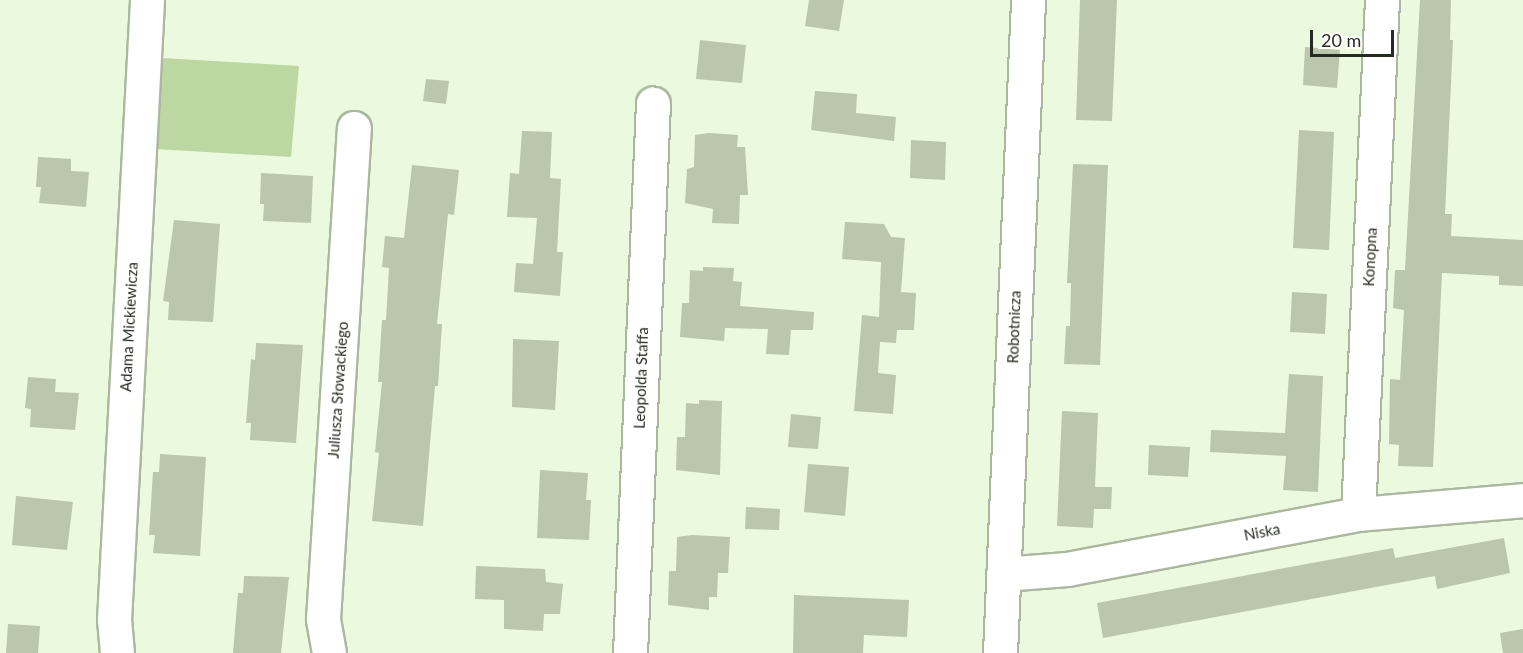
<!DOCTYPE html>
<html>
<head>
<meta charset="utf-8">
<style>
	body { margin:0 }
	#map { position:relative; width:1523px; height:653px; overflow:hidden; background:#ebf9de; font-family:Lato,sans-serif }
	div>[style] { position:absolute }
	.green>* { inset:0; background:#bcd7a1 }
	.building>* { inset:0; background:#bac7ad }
	.roads { filter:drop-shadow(2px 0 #abb89f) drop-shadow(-2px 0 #abb89f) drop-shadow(0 2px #abb89f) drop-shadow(0 -2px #abb89f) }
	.minor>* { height:33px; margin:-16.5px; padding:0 16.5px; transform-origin:16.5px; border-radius:16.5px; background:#fff }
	span { translate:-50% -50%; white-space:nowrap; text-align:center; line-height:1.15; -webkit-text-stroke:6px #fff; paint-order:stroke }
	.street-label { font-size:15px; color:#262b21 }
	.scale { position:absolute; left:1310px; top:30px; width:84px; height:27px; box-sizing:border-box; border:3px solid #262b21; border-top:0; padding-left:8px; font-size:18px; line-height:21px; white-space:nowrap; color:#262b21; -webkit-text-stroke:4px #fff; paint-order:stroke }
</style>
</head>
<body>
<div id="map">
	<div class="green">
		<i style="clip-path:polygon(162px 58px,299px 66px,291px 157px,155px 149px)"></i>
	</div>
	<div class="building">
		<i style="clip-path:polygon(809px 0,844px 0,839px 31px,805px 26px)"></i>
		<i style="clip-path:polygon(1080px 0,1117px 0,1112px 121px,1076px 120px)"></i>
		<i style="clip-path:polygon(1420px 0,1451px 0,1450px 40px,1453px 40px,1445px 214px,1452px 214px,1451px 236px,1523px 240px,1523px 286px,1499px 285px,1499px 276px,1442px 273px,1433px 467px,1398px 466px,1399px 445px,1389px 444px,1390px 379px,1400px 380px,1404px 310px,1393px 308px,1395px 270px,1405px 270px)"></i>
		<i style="clip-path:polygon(700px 40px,746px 45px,742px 83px,696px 79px)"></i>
		<i style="clip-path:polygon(1305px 47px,1340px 50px,1337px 88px,1303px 85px)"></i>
		<i style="clip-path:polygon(426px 79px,449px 81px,446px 104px,423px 101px)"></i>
		<i style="clip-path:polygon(815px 91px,857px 94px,856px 113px,896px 117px,894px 141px,811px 130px)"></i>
		<i style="clip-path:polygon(1299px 130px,1334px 132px,1329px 250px,1293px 248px)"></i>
		<i style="clip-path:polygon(522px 131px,552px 132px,550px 178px,561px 179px,557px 252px,563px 252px,560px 296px,514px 292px,516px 263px,533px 264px,537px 218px,507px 217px,510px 173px,519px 174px)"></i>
		<i style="clip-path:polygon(709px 133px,738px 135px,737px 147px,745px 147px,748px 195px,740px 195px,739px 224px,712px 223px,713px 209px,685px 203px,687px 169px,694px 167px,695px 135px)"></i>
		<i style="clip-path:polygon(911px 140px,946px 142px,945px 180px,910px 178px)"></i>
		<i style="clip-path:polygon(38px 157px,71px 159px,71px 171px,89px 172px,86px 207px,39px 203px,41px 187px,36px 187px)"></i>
		<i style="clip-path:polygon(1073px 164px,1108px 165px,1100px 365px,1064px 364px,1066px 326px,1070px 326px,1071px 283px,1067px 283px)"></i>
		<i style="clip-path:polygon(412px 165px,459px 170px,454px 215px,448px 214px,437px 324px,442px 324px,438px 386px,435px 386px,423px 526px,372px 521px,379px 453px,375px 452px,382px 382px,378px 382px,382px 320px,386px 320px,389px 268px,382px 267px,385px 236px,404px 238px)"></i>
		<i style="clip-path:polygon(261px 173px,313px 176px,311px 223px,263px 221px,264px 204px,260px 204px)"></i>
		<i style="clip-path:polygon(174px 220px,220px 224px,213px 322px,168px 320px,169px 302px,163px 301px)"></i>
		<i style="clip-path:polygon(845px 222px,884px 224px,891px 237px,905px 238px,901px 292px,916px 293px,914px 330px,897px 330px,896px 343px,880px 342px,878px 373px,896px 375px,893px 414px,854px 411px,862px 315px,879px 317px,881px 262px,842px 259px)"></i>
		<i style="clip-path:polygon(703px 267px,734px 268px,733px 281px,742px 282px,740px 306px,814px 312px,813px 330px,791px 330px,789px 355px,766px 354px,768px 329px,725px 328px,724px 341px,680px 337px,682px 303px,689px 303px,690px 270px,703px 271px)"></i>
		<i style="clip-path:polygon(1292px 292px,1327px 294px,1325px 334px,1290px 332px)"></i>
		<i style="clip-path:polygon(513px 339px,559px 341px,555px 410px,512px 407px)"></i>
		<i style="clip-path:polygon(256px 343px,303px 345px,296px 443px,250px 440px,251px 423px,246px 423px,251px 359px,255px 360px)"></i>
		<i style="clip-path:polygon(1289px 374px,1323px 376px,1318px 492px,1283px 490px,1286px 456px,1210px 452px,1211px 430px,1285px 433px)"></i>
		<i style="clip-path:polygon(28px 377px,56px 379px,55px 392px,79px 393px,75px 430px,30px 427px,31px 409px,25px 408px)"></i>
		<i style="clip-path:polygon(699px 400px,722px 401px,720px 475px,676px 470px,677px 437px,685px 437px,686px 403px,699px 404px)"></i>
		<i style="clip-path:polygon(1062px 411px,1098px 413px,1095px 487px,1112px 487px,1111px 509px,1094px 509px,1093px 528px,1057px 526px)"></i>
		<i style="clip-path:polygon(791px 414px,821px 417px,818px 449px,788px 447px)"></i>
		<i style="clip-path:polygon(1149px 445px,1190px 447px,1188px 477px,1148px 475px)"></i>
		<i style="clip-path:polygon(160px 454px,206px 457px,200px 556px,153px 553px,155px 535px,149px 535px,153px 472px,159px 472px)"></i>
		<i style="clip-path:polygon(808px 464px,849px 467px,845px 516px,804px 512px)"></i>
		<i style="clip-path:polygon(540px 470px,588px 473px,586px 500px,591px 500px,589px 540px,537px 538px)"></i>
		<i style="clip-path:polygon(16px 496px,73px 502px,67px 550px,12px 545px)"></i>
		<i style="clip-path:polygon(746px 507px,780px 509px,779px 530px,745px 529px)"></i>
		<i style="clip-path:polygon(692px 535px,730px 537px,728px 573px,718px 573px,717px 597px,709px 597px,709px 610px,668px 605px,669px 571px,676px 571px,677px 537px)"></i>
		<i style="clip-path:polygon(1504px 538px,1510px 573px,1437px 589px,1435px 576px,1103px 638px,1097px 603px,1393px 548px,1395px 558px)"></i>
		<i style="clip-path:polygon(476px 566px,545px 569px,546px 582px,563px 584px,560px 614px,544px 614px,543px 631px,504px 629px,504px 600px,475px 599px)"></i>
		<i style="clip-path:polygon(244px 576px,289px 577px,281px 653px,233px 653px,238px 593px,243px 593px)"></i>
		<i style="clip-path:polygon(794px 595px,909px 600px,907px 637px,864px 635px,863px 653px,793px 653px)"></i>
		<i style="clip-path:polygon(8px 624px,40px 626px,38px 653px,6px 653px)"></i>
		<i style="clip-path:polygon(1523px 629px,1523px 653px,1503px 653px,1500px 633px)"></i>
	</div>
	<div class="roads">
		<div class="minor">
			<i style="left:1358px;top:514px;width:515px;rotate:-87.33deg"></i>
			<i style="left:1003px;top:574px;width:64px;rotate:-4.5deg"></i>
			<i style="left:1067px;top:569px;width:296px;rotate:-10.7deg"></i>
			<i style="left:1358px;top:514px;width:166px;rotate:-4.8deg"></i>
			<i style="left:117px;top:653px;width:33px;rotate:-95deg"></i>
			<i style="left:114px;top:620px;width:621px;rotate:-86.95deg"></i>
			<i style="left:329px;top:653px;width:35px;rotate:-100deg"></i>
			<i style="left:323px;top:619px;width:492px;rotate:-86.4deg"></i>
			<i style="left:630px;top:653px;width:550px;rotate:-87.61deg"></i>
			<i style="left:1000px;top:653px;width:654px;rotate:-87.54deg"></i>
		</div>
	</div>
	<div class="street-label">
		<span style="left:1370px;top:257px;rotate:-87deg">Konopna</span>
		<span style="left:129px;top:327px;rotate:-87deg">Adama Mickiewicza</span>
		<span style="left:1014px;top:327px;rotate:-88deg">Robotnicza</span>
		<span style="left:641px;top:378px;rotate:-88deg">Leopolda Staffa</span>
		<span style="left:338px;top:390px;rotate:-86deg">Juliusza Słowackiego</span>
		<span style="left:1262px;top:532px;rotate:-11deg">Niska</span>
	</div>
	<div class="scale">20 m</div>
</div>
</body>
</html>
